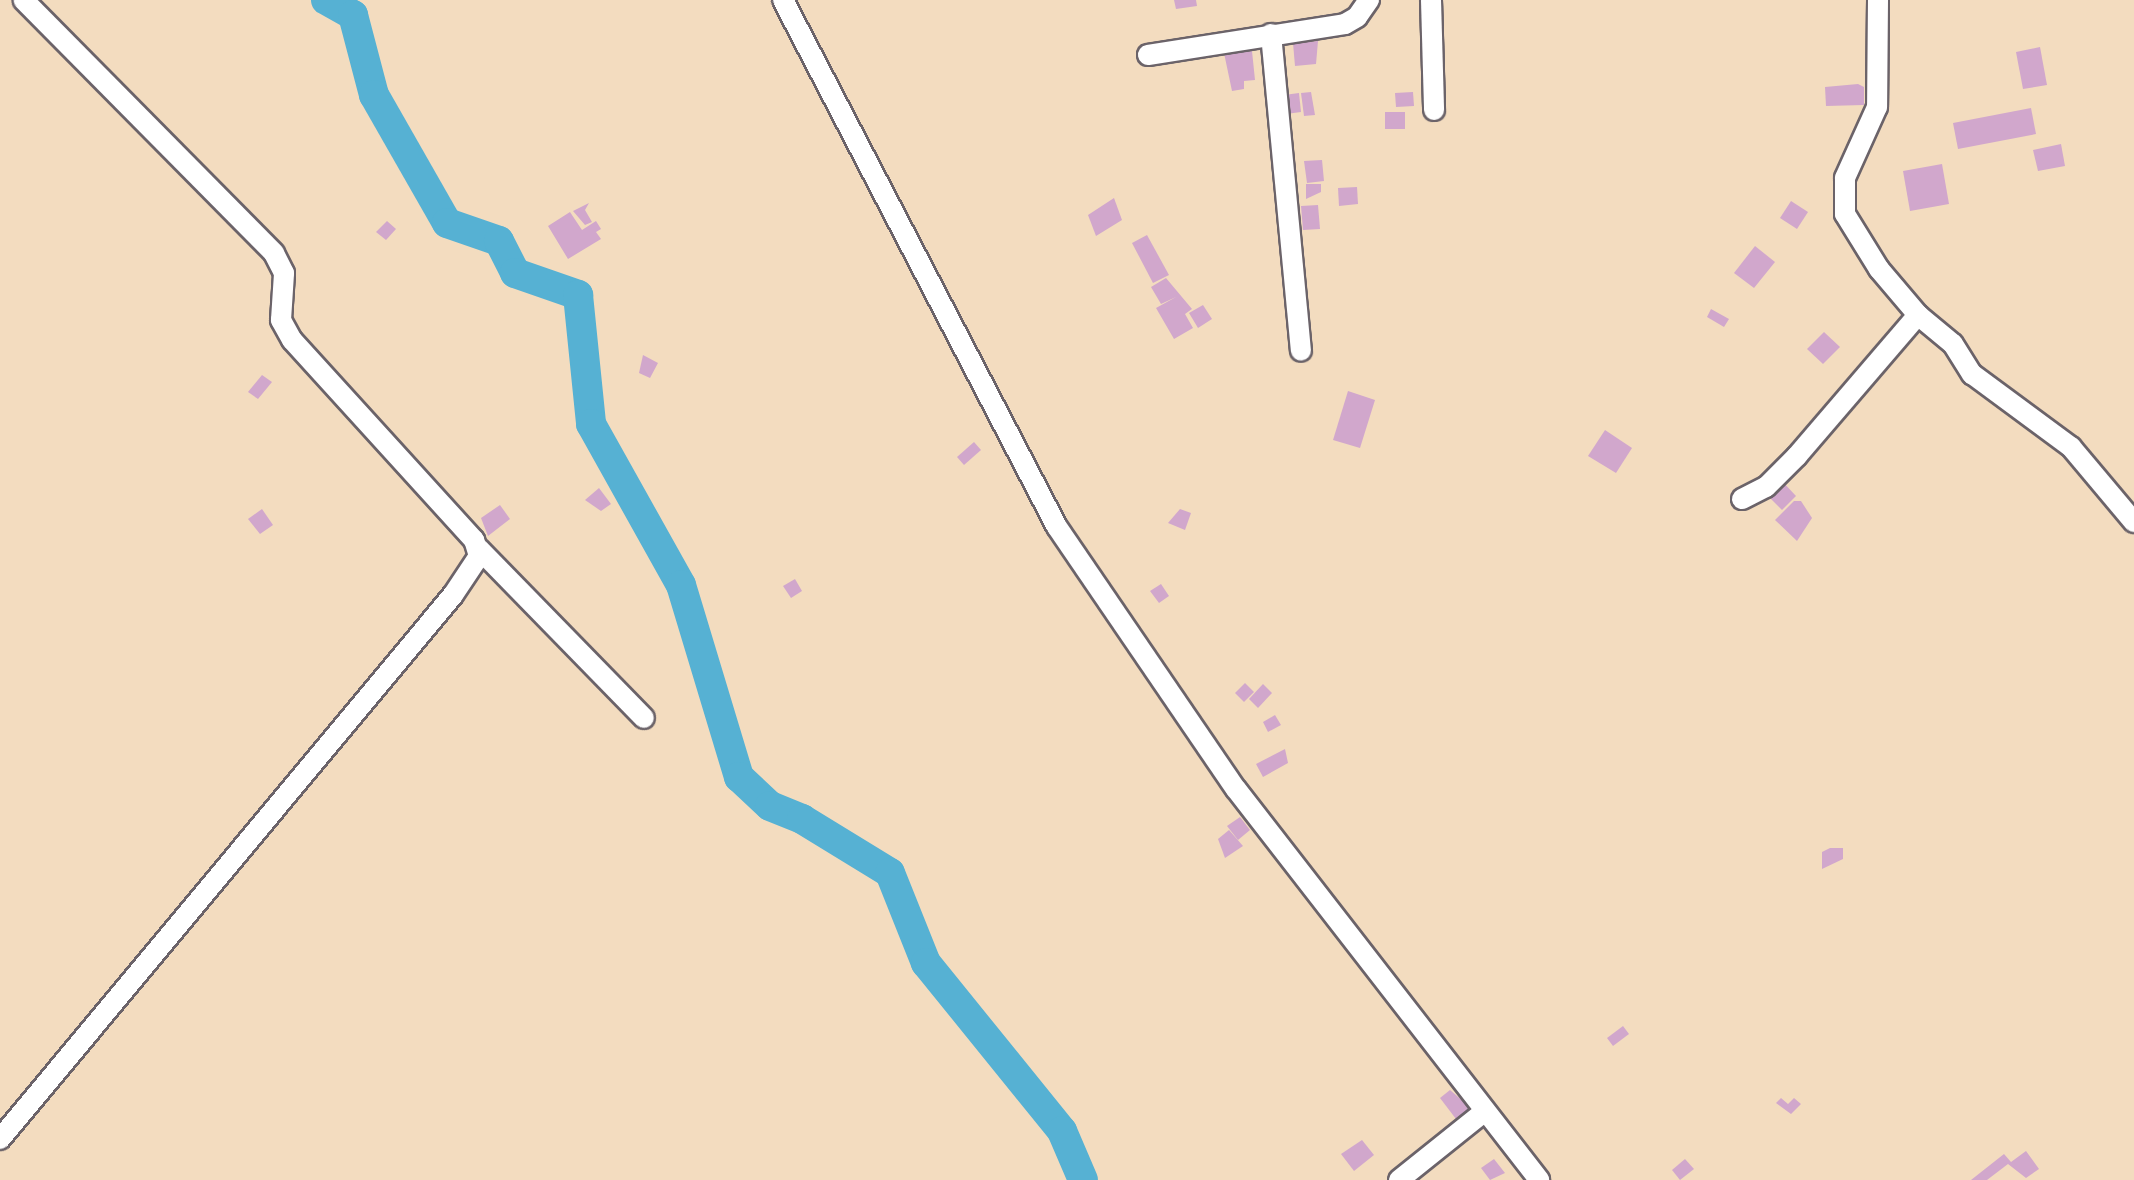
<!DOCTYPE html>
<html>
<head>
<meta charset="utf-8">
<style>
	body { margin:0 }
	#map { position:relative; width:2134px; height:1180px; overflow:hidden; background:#f3dcbf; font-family:"Gentium Book Plus",serif }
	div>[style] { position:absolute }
	.river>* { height:30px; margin:-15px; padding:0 15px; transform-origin:15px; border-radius:15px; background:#56b1d3 }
	.building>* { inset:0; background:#d1a7cc }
	.roads { filter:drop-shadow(2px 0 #6b6369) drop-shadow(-2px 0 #6b6369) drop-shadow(0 2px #6b6369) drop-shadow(0 -2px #6b6369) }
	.minor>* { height:20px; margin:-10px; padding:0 10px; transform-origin:10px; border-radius:10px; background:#fff }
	span { translate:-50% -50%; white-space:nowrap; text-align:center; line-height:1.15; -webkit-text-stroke:7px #f7f3e8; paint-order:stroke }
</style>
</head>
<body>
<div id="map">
	<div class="river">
		<i style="left:326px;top:0;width:31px;rotate:29deg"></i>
		<i style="left:353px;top:15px;width:83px;rotate:75.3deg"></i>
		<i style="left:374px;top:95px;width:147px;rotate:60.3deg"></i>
		<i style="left:447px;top:223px;width:55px;rotate:19.1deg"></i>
		<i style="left:499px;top:241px;width:36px;rotate:63deg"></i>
		<i style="left:515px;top:273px;width:67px;rotate:19.2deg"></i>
		<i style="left:578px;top:295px;width:130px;rotate:84.2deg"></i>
		<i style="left:591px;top:424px;width:184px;rotate:60.8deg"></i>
		<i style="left:681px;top:585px;width:201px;rotate:73.2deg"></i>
		<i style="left:739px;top:777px;width:42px;rotate:43.1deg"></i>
		<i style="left:770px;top:806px;width:35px;rotate:22deg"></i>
		<i style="left:802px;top:819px;width:103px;rotate:31.5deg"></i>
		<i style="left:890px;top:873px;width:97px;rotate:68.2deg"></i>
		<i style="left:926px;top:963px;width:216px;rotate:51deg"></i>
		<i style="left:1062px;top:1131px;width:53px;rotate:66.8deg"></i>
	</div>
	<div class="building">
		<i style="clip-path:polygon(1174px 0,1196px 0,1197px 6px,1176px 9px)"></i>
		<i style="clip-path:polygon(1318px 41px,1316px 64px,1295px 66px,1293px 43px)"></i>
		<i style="clip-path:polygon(2040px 47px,2047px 85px,2023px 89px,2016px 52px)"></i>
		<i style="clip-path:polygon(1252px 51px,1255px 80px,1244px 81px,1244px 89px,1232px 91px,1224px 53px)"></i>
		<i style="clip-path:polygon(1858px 84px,1864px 87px,1864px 105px,1826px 106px,1825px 87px)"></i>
		<i style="clip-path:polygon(1311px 92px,1315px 115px,1304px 116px,1301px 93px)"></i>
		<i style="clip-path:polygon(1413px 92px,1414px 106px,1396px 107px,1395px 93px)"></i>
		<i style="clip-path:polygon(1299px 93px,1301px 112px,1286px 114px,1284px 95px)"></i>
		<i style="clip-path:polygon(2031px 108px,2036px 134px,1958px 149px,1953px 123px)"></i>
		<i style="clip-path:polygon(1385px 112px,1405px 112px,1405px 129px,1385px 129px)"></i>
		<i style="clip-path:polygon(2061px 144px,2065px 166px,2038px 171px,2033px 150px)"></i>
		<i style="clip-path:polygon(1322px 160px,1324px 181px,1307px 183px,1304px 161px)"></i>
		<i style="clip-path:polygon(1942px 164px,1949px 204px,1910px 211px,1903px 171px)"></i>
		<i style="clip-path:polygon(1306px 184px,1321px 184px,1321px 192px,1306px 199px)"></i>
		<i style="clip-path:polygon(1357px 187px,1358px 204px,1339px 206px,1338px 188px)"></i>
		<i style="clip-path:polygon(1114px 198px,1122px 220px,1096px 236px,1088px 215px)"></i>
		<i style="clip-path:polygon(1791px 201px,1808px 212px,1797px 229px,1780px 218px)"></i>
		<i style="clip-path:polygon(589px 203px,585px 210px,592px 222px,585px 225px,573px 211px)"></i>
		<i style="clip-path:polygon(1318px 205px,1320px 229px,1303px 230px,1301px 206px)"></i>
		<i style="clip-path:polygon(570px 212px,582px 230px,596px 221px,601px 229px,596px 232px,601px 239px,568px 259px,548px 226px)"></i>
		<i style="clip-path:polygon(387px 221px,396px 229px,386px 240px,376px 232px)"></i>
		<i style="clip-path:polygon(1147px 235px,1169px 275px,1153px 283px,1132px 243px)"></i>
		<i style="clip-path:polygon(1755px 246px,1775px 262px,1754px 288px,1734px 273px)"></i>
		<i style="clip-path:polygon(1166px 278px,1192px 309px,1185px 314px,1193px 328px,1174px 339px,1156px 308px,1176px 297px,1161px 304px,1151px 287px)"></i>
		<i style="clip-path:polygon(1203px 305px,1212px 319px,1198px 328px,1189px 313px)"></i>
		<i style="clip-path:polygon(1711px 309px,1729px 319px,1724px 327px,1707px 317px)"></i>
		<i style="clip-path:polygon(1824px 332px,1840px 347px,1823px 364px,1807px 349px)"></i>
		<i style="clip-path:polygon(643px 355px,658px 363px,650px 378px,639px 373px)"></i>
		<i style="clip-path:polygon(262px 375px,272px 382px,258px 399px,248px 392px)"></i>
		<i style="clip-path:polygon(1348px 391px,1375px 400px,1360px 448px,1333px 440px)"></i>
		<i style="clip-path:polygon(1605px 430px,1632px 448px,1616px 473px,1588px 456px)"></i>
		<i style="clip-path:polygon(974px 442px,981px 450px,964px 465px,957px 457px)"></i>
		<i style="clip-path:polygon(1781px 480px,1796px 496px,1782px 510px,1770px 498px)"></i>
		<i style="clip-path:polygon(599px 488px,611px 504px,601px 511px,585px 500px)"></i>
		<i style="clip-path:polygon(1794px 501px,1801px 501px,1812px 518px,1797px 541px,1775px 520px)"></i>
		<i style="clip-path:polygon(500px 505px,510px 519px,488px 536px,481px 518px)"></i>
		<i style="clip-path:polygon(262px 509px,273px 525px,260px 534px,248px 519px)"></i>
		<i style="clip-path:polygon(1180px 509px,1191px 513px,1185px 530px,1168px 523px)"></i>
		<i style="clip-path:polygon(795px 579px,802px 591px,791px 598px,783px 586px)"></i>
		<i style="clip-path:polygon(1161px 584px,1169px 596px,1159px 603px,1150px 591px)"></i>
		<i style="clip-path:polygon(1245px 683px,1254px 692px,1244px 702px,1235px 693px)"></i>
		<i style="clip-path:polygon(1263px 684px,1272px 693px,1258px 708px,1249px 699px)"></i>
		<i style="clip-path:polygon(1275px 715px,1281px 725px,1268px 732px,1263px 722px)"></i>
		<i style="clip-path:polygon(1285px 749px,1288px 763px,1263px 777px,1256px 764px)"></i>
		<i style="clip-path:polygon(1240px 817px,1250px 830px,1238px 840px,1227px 826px)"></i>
		<i style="clip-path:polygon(1229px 830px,1243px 846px,1225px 858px,1218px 839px)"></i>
		<i style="clip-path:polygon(1830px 848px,1843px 848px,1843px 859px,1822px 869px,1822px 852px)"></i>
		<i style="clip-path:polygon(1623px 1026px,1629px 1034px,1613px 1046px,1607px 1038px)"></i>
		<i style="clip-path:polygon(1450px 1090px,1471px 1108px,1456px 1119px,1440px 1098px)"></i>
		<i style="clip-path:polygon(1781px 1098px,1788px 1104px,1794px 1098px,1801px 1104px,1791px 1114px,1776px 1103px)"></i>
		<i style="clip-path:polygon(1362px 1140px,1374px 1155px,1354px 1171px,1341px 1154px)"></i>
		<i style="clip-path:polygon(2026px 1151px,2039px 1169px,2026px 1178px,2008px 1164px,1987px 1180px,1971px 1180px,2004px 1154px,2011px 1162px)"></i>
		<i style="clip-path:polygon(1494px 1159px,1505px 1173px,1490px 1180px,1481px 1168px)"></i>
		<i style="clip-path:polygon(1685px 1159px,1694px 1169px,1680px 1180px,1672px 1170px)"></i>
	</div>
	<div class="roads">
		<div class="minor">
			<i style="left:783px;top:0;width:594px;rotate:62.53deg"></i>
			<i style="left:1057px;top:527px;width:317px;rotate:55.7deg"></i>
			<i style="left:1236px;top:789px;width:495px;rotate:52.2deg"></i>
			<i style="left:1431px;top:0;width:110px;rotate:88.4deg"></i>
			<i style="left:1878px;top:0;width:107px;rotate:90.5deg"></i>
			<i style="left:1877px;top:107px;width:78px;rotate:114.3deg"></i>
			<i style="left:1845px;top:178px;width:36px;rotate:90deg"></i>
			<i style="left:1845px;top:214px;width:65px;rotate:58.3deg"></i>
			<i style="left:1879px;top:269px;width:60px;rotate:49.7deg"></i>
			<i style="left:1918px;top:315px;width:45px;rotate:39.6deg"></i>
			<i style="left:1953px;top:344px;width:36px;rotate:58deg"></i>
			<i style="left:1972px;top:374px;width:123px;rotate:36.4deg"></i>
			<i style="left:2071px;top:447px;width:98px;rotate:50deg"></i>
			<i style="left:1271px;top:34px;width:318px;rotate:84.6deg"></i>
			<i style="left:1148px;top:55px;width:199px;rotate:-8.9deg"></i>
			<i style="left:1345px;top:24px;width:14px;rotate:-30deg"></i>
			<i style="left:1357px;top:17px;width:21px;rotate:-55deg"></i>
			<i style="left:1742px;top:499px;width:27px;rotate:-27deg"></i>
			<i style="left:1766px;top:487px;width:44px;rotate:-45deg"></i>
			<i style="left:1797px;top:456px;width:186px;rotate:-49.4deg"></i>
			<i style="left:479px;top:549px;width:236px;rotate:45.7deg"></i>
			<i style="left:0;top:1139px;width:708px;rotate:-50.22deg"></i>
			<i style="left:453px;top:595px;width:47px;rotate:-56.3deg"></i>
			<i style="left:479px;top:556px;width:17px;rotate:-107deg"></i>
			<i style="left:474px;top:540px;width:270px;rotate:-132.3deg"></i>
			<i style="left:292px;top:340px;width:23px;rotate:-119deg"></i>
			<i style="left:281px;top:320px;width:47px;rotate:-86.3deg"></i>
			<i style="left:284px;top:273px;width:22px;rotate:-117deg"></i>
			<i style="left:274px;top:253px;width:356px;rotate:-134.7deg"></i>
			<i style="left:1399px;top:1180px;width:110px;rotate:-38.7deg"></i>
		</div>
	</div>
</div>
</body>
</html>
